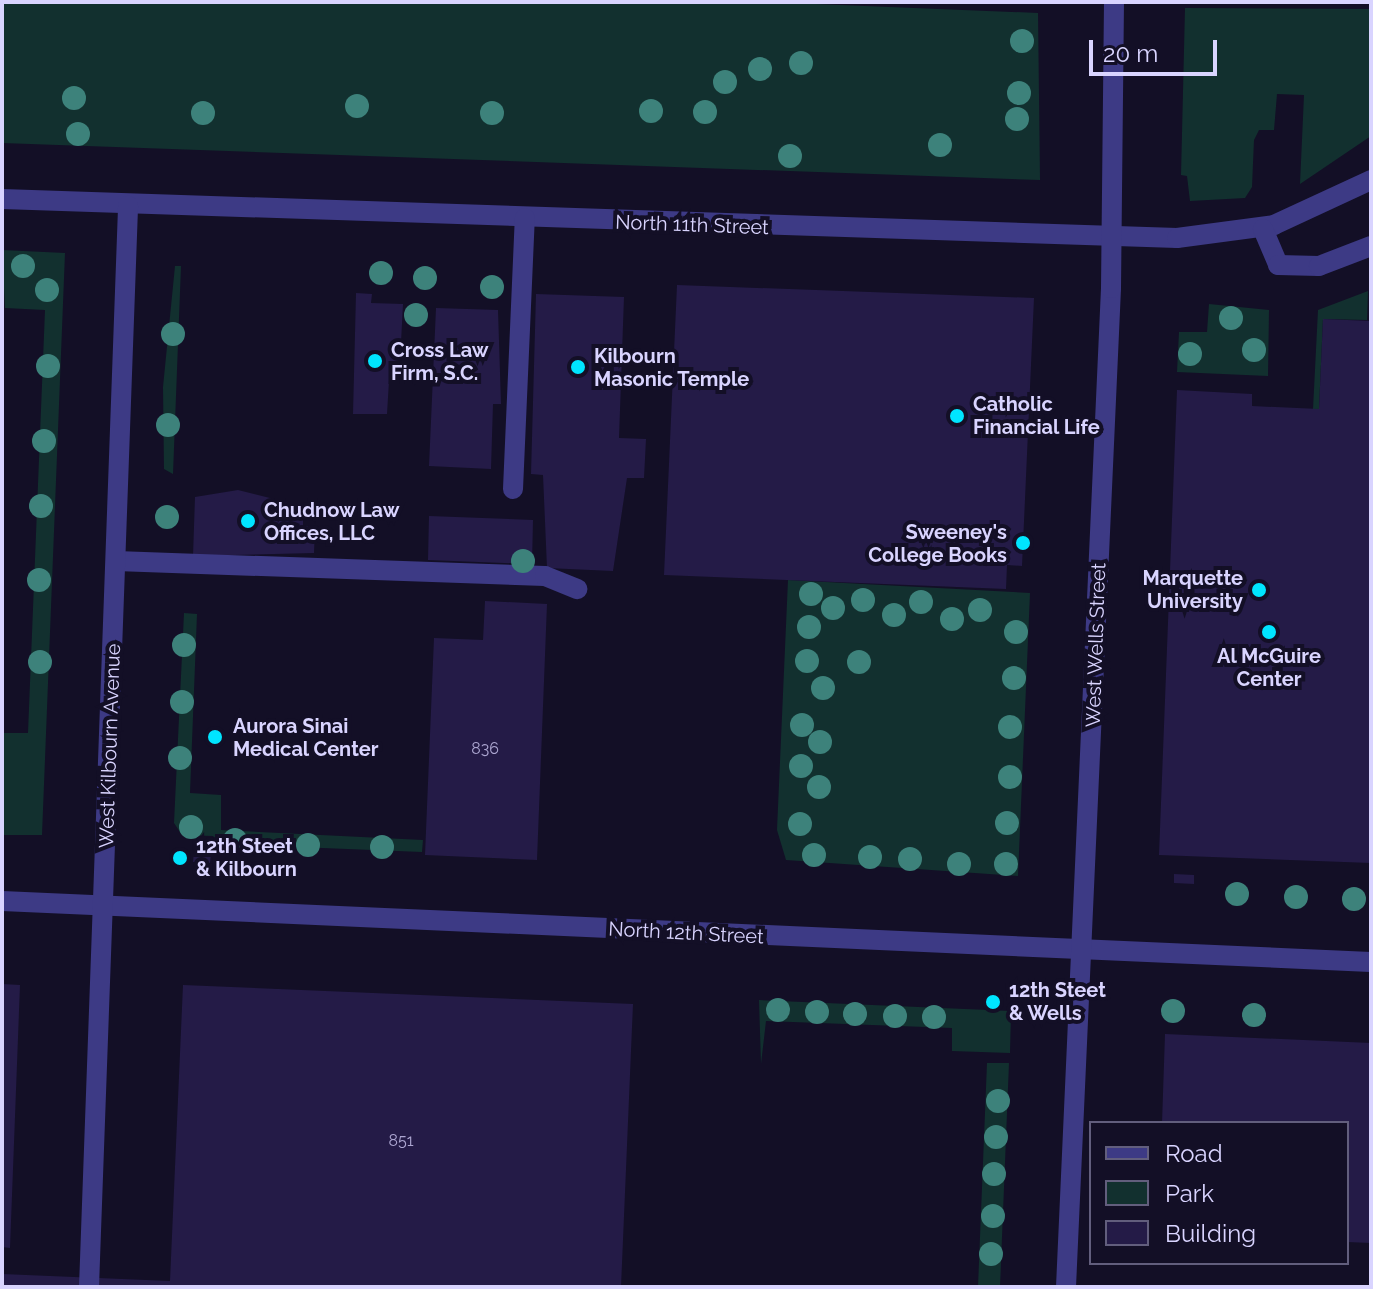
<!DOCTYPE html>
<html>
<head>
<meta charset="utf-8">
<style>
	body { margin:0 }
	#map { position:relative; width:1373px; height:1289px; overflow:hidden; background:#130f26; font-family:Raleway,sans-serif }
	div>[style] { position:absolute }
	.green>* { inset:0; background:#12302f }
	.building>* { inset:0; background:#241b47 }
	.minor>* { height:20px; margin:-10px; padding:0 10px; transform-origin:10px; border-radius:10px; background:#3d3a85 }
	.trees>* { width:24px; height:24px; margin:-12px; border-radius:50%; background:#3d827b }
	.dots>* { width:22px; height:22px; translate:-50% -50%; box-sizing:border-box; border:4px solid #130f26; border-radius:50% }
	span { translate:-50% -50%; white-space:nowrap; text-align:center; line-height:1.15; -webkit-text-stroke:8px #130f26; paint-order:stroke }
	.number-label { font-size:16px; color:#aca6d1 }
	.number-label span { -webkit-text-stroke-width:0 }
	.street-label { font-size:20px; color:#d9d4ff }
	.poi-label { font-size:20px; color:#d9d4ff; font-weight:700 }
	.left { translate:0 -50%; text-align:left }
	.right { translate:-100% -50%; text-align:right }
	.frame { position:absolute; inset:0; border:4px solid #d9d4ff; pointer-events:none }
	.legend { position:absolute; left:1089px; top:1121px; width:260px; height:144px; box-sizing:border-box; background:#130f26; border:2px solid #625e7d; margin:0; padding:10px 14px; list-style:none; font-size:24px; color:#d9d4ff }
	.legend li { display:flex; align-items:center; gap:16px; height:40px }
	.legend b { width:40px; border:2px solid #625e7d }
	.scale { position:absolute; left:1089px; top:40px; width:128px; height:36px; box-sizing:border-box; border:4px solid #d9d4ff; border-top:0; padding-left:10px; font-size:24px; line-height:28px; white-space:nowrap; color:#d9d4ff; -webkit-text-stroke:6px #130f26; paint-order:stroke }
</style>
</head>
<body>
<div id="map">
	<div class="green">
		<i style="clip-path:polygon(2px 2px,767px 2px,1038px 13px,1040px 180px,2px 143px)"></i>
		<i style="clip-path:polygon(1185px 8px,1371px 9px,1371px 136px,1300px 184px,1304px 95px,1277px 94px,1274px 130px,1259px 130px,1254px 140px,1252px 187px,1245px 198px,1190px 201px,1187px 176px,1181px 175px)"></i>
		<i style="clip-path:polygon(2px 250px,65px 253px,42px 835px,2px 835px,2px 733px,28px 733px,45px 310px,5px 308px)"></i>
		<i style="clip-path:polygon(175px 266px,181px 266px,173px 474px,164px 469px,163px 387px)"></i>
		<i style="clip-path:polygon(1368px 291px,1367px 320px,1323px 319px,1319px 409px,1313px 409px,1318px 310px)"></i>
		<i style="clip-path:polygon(1209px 304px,1269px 310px,1268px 376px,1177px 372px,1179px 332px,1207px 332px)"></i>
		<i style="clip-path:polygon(788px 580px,1030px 593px,1018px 876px,786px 860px,777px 830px)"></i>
		<i style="clip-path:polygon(184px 613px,197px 614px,190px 793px,221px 795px,221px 830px,423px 840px,422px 852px,221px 844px,213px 836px,182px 835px,174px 823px)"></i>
		<i style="clip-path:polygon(759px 1000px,1011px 1011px,1010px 1053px,952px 1051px,952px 1028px,766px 1021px,761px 1064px)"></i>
		<i style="clip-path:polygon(987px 1063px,1009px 1063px,1000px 1287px,978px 1287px)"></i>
	</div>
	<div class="building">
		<i style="clip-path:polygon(677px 285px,1034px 298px,1022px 566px,1007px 565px,1006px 589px,664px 575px)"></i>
		<i style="clip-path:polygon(356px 293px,372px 294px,371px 303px,403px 304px,399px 381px,389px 381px,387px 414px,353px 414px)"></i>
		<i style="clip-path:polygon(536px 294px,624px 297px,619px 438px,646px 439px,644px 478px,627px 478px,613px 571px,547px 568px,543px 475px,531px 474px)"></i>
		<i style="clip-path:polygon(436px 308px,498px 310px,501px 404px,493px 404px,491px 469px,429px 466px)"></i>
		<i style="clip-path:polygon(1323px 319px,1371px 321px,1371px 863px,1159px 855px,1177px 390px,1252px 394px,1252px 406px,1319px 409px)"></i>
		<i style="clip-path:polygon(238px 490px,290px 503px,290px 514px,303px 515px,303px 526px,315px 527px,314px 553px,193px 556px,195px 497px)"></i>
		<i style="clip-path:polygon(429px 516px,533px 520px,532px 564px,428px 560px)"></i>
		<i style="clip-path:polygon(485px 601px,547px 604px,537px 860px,425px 855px,434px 638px,483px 640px)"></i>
		<i style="clip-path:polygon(194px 852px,211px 853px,210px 863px,193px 862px)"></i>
		<i style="clip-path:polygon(1174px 874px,1194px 875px,1194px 884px,1174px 883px)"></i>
		<i style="clip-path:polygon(2px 984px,20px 985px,10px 1248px,2px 1247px)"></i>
		<i style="clip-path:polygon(183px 985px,633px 1004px,621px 1287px,2px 1287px,2px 1274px,170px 1281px)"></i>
		<i style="clip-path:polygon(1165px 1034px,1371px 1043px,1371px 1243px,1347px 1242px,1347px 1123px,1162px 1123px)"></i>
	</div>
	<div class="minor">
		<i style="left:2px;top:199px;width:1176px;rotate:1.9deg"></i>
		<i style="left:1177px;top:238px;width:98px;rotate:-7.6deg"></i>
		<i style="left:1274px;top:225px;width:107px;rotate:-24.9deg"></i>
		<i style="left:1263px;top:229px;width:39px;rotate:67deg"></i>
		<i style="left:1278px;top:265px;width:41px;rotate:1.4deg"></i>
		<i style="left:1319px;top:266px;width:56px;rotate:-21deg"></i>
		<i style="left:513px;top:489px;width:271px;rotate:-87.5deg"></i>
		<i style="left:116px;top:561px;width:429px;rotate:2deg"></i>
		<i style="left:545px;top:576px;width:35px;rotate:22deg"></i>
		<i style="left:2px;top:901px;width:1370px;rotate:2.55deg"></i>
		<i style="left:89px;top:1287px;width:1082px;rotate:-87.93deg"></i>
		<i style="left:1066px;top:1287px;width:1000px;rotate:-87.42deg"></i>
		<i style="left:1111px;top:288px;width:286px;rotate:-89.4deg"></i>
	</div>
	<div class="trees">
		<i style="left:1022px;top:41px"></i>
		<i style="left:801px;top:63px"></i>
		<i style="left:760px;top:69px"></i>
		<i style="left:725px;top:82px"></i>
		<i style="left:1019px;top:93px"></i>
		<i style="left:74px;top:98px"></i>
		<i style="left:357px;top:106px"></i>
		<i style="left:651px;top:111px"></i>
		<i style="left:705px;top:112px"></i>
		<i style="left:203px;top:113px"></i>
		<i style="left:492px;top:113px"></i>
		<i style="left:1017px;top:119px"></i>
		<i style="left:78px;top:134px"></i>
		<i style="left:940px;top:145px"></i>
		<i style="left:790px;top:156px"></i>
		<i style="left:23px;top:266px"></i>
		<i style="left:381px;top:273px"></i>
		<i style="left:425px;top:278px"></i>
		<i style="left:492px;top:287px"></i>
		<i style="left:47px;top:290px"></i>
		<i style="left:416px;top:315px"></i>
		<i style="left:1231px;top:318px"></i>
		<i style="left:173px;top:334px"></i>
		<i style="left:1254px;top:350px"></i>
		<i style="left:1190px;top:354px"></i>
		<i style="left:48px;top:366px"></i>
		<i style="left:168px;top:425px"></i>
		<i style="left:44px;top:441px"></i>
		<i style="left:41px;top:506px"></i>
		<i style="left:167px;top:517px"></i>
		<i style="left:523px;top:561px"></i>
		<i style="left:39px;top:580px"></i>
		<i style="left:811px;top:594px"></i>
		<i style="left:863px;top:600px"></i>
		<i style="left:921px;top:602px"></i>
		<i style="left:833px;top:608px"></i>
		<i style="left:980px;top:610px"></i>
		<i style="left:894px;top:615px"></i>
		<i style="left:952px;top:619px"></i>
		<i style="left:809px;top:627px"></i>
		<i style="left:1016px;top:632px"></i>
		<i style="left:184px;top:645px"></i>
		<i style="left:807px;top:661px"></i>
		<i style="left:40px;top:662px"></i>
		<i style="left:859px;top:662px"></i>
		<i style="left:1014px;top:678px"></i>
		<i style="left:823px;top:688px"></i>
		<i style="left:182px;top:702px"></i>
		<i style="left:802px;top:725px"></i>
		<i style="left:1010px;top:727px"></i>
		<i style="left:820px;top:742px"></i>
		<i style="left:180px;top:758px"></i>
		<i style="left:801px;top:766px"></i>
		<i style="left:1010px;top:777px"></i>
		<i style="left:819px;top:787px"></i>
		<i style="left:1007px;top:823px"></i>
		<i style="left:800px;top:824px"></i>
		<i style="left:191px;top:827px"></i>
		<i style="left:235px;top:840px"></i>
		<i style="left:308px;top:845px"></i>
		<i style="left:382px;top:847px"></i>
		<i style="left:814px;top:855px"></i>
		<i style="left:870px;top:857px"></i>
		<i style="left:910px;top:859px"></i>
		<i style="left:959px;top:864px"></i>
		<i style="left:1006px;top:864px"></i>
		<i style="left:1237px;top:894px"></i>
		<i style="left:1296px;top:897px"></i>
		<i style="left:1354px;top:899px"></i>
		<i style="left:778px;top:1010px"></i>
		<i style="left:1173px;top:1011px"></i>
		<i style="left:817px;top:1012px"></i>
		<i style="left:855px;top:1014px"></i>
		<i style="left:1254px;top:1015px"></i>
		<i style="left:895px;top:1016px"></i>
		<i style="left:934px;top:1017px"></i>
		<i style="left:998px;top:1101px"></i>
		<i style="left:996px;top:1137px"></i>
		<i style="left:994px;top:1174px"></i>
		<i style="left:993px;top:1216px"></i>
		<i style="left:991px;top:1254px"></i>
	</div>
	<div class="dots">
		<i style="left:375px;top:361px;background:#00e5ff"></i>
		<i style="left:578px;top:367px;background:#00e5ff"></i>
		<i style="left:957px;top:416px;background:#00e5ff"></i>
		<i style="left:248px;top:521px;background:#00e5ff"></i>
		<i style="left:1023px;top:543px;background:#00e5ff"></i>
		<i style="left:1259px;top:590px;background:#00e5ff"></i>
		<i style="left:1269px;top:632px;background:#00e5ff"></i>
		<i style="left:215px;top:737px;background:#00e5ff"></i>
		<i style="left:180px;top:858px;background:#00e5ff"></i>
		<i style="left:993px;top:1002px;background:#00e5ff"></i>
	</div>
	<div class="number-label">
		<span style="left:485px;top:749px">836</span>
		<span style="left:401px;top:1141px">851</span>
	</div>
	<div class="street-label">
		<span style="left:692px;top:225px;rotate:2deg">North 11th Street</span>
		<span style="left:1096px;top:645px;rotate:-88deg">West Wells Street</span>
		<span style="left:110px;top:746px;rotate:-88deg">West Kilbourn Avenue</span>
		<span style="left:686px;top:933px;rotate:3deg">North 12th Street</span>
	</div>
	<div class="poi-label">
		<span class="left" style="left:391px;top:362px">Cross Law<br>Firm, S.C.</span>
		<span class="left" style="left:594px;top:368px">Kilbourn<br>Masonic Temple</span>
		<span class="left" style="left:973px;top:416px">Catholic<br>Financial Life</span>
		<span class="left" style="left:264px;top:522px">Chudnow Law<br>Offices, LLC</span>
		<span class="right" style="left:1007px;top:544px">Sweeney's<br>College Books</span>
		<span class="right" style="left:1243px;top:590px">Marquette<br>University</span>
		<span style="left:1269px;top:668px">Al McGuire<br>Center</span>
		<span class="left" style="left:233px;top:738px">Aurora Sinai<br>Medical Center</span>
		<span class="left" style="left:196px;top:858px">12th Steet<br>&amp; Kilbourn</span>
		<span class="left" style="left:1009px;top:1002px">12th Steet<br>&amp; Wells</span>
	</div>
	<div class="frame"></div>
	<ul class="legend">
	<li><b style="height:10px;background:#3d3a85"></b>Road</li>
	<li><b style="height:22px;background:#12302f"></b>Park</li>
	<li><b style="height:22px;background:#241b47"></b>Building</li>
	</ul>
	<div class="scale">20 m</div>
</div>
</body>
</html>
